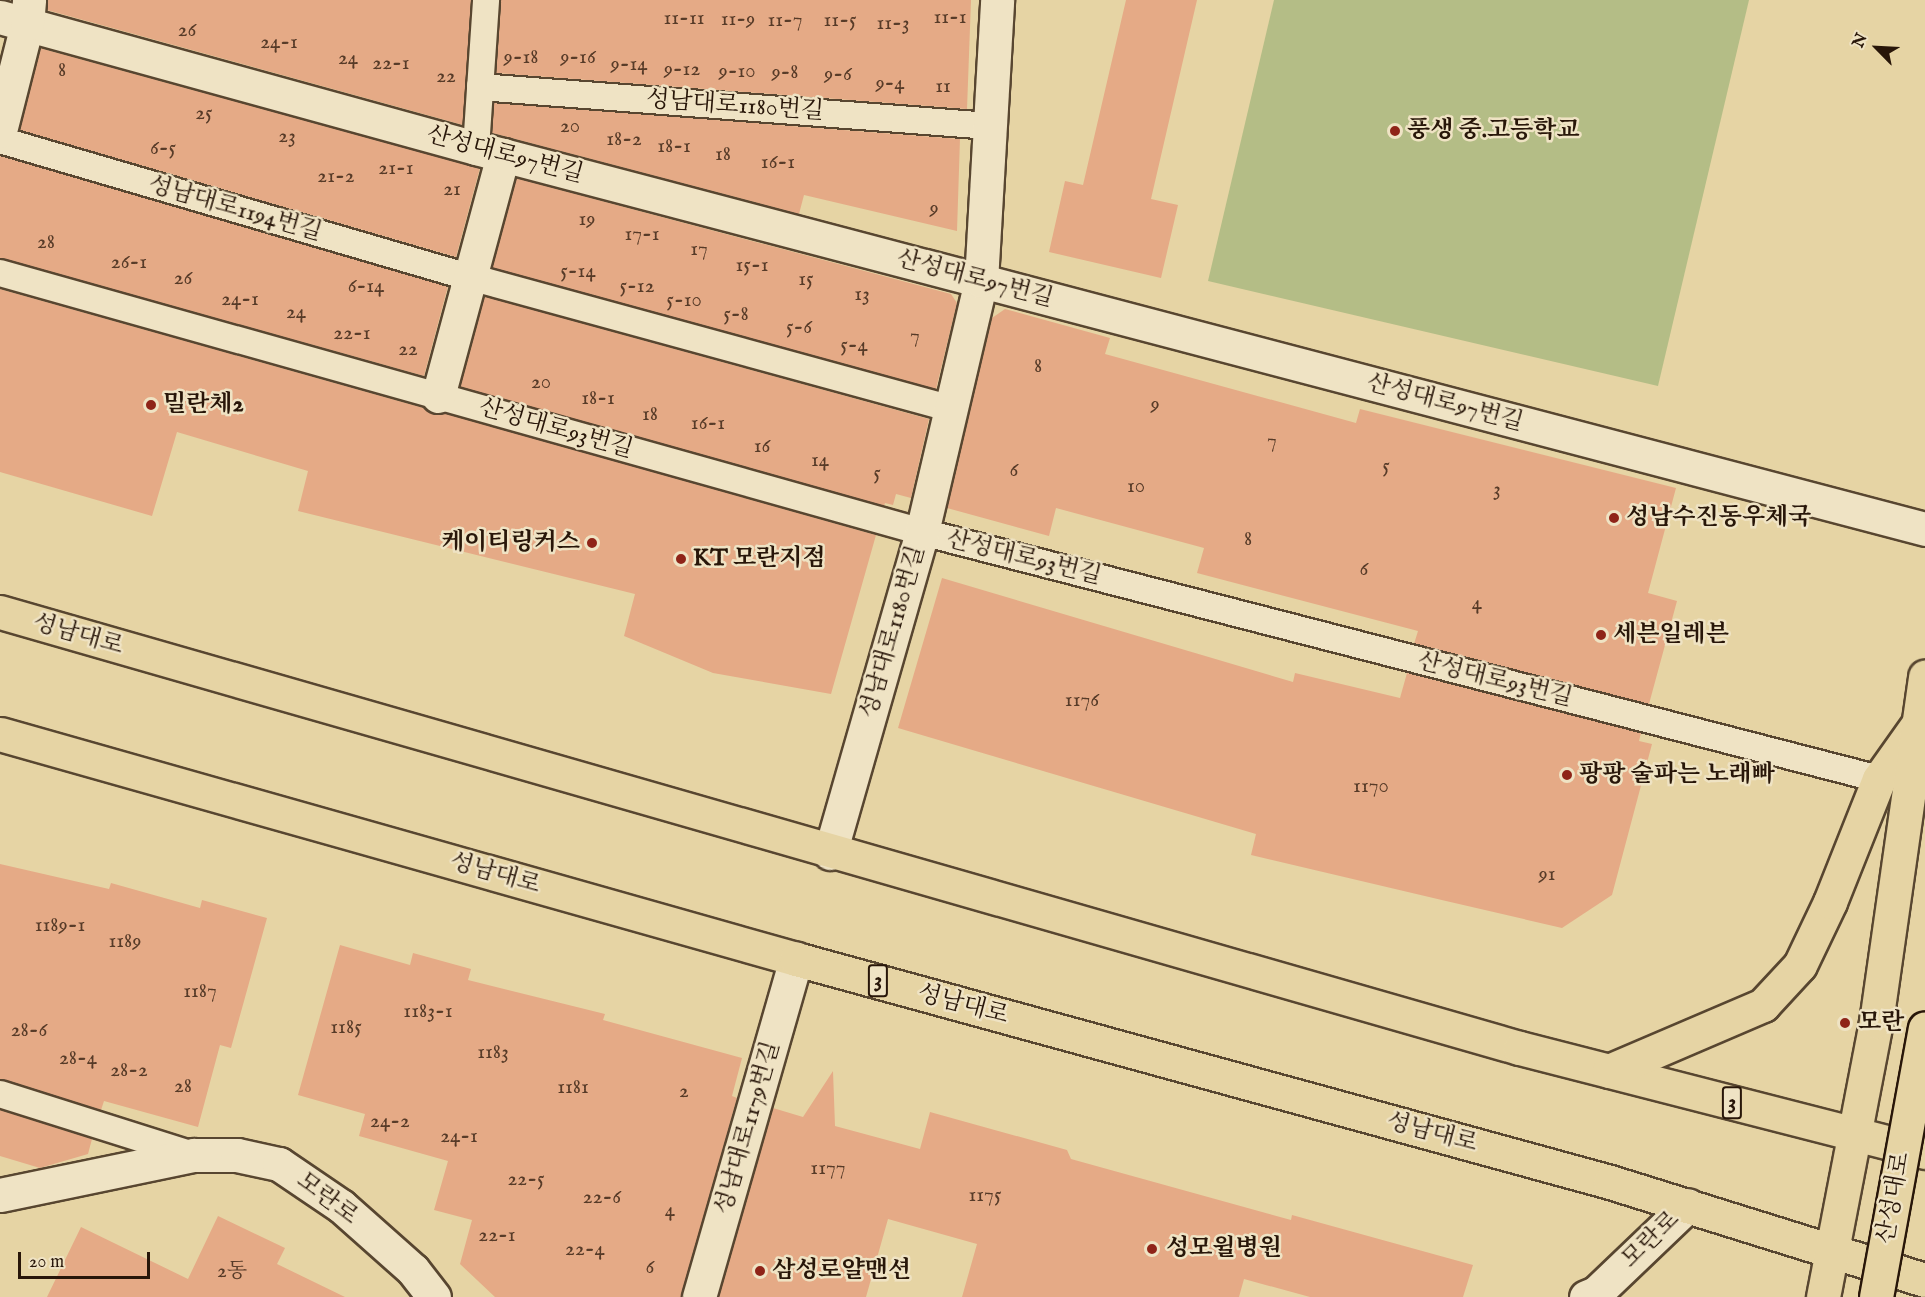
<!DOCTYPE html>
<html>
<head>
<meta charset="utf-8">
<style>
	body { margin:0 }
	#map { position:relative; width:1925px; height:1297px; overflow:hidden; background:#e6d4a4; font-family:"IM FELL English","Noto Serif KR",serif }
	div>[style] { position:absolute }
	.green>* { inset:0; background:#b4bd86 }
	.building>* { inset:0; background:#e5aa86 }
	.roads { filter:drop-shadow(2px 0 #584630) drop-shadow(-2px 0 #584630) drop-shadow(0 2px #584630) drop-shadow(0 -2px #584630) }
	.lane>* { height:26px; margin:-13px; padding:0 13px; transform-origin:13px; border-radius:13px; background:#efe3c4 }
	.street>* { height:33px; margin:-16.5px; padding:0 16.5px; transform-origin:16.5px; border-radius:16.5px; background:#efe3c4 }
	.primary>* { height:33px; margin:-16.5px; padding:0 16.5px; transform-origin:16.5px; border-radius:16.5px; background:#e6d4a4 }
	.bridges { filter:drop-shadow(2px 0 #281609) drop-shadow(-2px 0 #281609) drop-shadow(0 2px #281609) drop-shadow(0 -2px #281609) }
	.primary-bridge>* { height:33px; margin:-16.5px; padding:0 16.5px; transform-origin:16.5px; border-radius:16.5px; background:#e6d4a4 }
	.dots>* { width:16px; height:16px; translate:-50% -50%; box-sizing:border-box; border:3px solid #efe3c4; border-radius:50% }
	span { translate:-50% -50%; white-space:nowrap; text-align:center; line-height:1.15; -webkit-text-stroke:5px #efe3c4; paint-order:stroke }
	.number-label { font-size:21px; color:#573b28 }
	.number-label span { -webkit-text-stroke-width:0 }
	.shield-label span { padding:2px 4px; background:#efe3c4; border:2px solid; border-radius:4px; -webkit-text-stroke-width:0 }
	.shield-label { font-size:22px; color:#281609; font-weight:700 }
	.street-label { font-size:24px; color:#281609 }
	.poi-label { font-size:24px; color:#281609; font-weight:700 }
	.left { translate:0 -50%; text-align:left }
	.right { translate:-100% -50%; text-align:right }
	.north { position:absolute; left:1847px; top:18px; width:60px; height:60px; -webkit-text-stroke:4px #efe3c4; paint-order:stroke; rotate:294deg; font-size:16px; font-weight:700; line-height:24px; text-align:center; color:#281609 }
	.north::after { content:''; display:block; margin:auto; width:21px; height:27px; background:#281609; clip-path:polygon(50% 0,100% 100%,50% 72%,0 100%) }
	.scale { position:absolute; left:18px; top:1252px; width:132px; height:27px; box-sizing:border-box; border:3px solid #281609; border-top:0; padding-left:8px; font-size:18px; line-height:21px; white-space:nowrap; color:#281609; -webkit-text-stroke:4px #efe3c4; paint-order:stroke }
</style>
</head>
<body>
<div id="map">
	<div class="green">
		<i style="clip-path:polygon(1274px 0,1749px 0,1658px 386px,1208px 281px)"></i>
	</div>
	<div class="building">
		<i style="clip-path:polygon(47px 0,471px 0,463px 125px,47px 10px)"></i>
		<i style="clip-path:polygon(501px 0,971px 0,967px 109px,496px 73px)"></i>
		<i style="clip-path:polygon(1126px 0,1197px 0,1151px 199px,1178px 205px,1161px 278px,1049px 252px,1065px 181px,1083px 185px)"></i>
		<i style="clip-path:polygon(40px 48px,480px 168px,456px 257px,20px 130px)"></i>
		<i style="clip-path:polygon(494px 103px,960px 139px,957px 231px,804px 195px,799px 214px,492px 133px)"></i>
		<i style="clip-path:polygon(0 156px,448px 286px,424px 376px,0 258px)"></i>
		<i style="clip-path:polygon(516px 178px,951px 294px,957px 303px,936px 389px,492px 268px)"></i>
		<i style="clip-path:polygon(0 289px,424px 408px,433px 414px,444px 413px,876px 535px,831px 694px,713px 673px,624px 636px,635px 594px,298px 511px,308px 471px,177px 432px,152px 516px,0 472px)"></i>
		<i style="clip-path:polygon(484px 296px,929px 419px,911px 498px,896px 494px,893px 505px,885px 503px,884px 506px,460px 387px)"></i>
		<i style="clip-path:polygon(1005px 309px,1110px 338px,1105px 354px,1356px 423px,1360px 409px,1676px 488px,1648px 593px,1677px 601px,1649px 704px,1414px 644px,1418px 631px,1197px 573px,1204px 548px,1056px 508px,1049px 536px,947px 508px,992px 318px)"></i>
		<i style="clip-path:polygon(942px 578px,1293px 682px,1295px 673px,1400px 698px,1407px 673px,1641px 733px,1639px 741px,1652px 744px,1612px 895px,1562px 928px,1446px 901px,1251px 855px,1256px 834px,898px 728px)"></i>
		<i style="clip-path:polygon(0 864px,109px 889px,111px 883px,200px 908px,202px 900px,267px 918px,231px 1048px,220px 1045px,198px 1127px,104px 1101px,101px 1110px,0 1079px)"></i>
		<i style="clip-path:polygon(340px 945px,410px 965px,413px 953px,471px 969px,468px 980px,605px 1014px,603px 1020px,742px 1058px,732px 1096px,737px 1098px,681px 1297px,495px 1297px,460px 1264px,472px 1220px,434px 1210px,448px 1161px,359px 1136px,365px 1114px,298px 1095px)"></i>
		<i style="clip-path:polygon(833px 1071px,835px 1126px,920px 1149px,930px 1112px,1067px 1150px,1071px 1159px,1291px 1220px,1292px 1215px,1473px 1265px,1463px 1297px,1310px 1297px,1244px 1279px,1239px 1297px,962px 1297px,977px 1244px,888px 1219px,866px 1297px,718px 1297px,773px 1108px,803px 1117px)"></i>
		<i style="clip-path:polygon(0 1110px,92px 1139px,88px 1154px,40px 1168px,0 1156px)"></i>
		<i style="clip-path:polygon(218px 1216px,285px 1248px,277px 1264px,345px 1297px,47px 1297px,81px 1227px,188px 1279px)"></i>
	</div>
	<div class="roads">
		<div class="lane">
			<i style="left:480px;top:87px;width:511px;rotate:4.37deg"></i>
			<i style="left:0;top:140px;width:490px;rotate:16.3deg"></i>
			<i style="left:470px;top:277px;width:499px;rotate:15.3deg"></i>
			<i style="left:476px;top:148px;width:148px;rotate:-86.1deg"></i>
			<i style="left:0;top:273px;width:958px;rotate:15.69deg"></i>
			<i style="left:922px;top:532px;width:988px;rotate:14.47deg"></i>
			<i style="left:0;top:1094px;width:203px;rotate:17.5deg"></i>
		</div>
		<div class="street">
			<i style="left:0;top:17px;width:494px;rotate:15.4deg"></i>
			<i style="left:476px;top:148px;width:1498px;rotate:14.73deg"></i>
			<i style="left:0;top:131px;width:110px;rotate:-75.8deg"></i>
			<i style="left:27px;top:24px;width:24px;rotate:-85deg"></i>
			<i style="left:438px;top:396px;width:250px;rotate:-74.9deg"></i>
			<i style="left:830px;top:853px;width:334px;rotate:-74deg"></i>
			<i style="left:922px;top:532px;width:258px;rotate:-76.8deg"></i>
			<i style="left:981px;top:281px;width:281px;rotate:-86.7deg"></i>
			<i style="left:0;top:1195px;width:198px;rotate:-11.7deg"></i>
			<i style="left:194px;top:1155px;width:43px"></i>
			<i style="left:237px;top:1155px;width:43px;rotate:12.1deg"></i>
			<i style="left:279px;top:1164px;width:75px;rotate:34.1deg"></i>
			<i style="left:341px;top:1206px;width:96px;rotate:41.6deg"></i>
			<i style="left:413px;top:1270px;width:34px;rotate:52deg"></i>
			<i style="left:699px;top:1297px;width:352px;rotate:-74deg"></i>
			<i style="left:1586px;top:1297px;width:11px;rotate:-22deg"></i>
			<i style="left:1596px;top:1293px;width:127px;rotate:-43.7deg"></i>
		</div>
		<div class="primary">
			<i style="left:0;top:612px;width:1581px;rotate:16.01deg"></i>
			<i style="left:1520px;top:1048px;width:418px;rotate:14.4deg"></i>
			<i style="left:0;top:734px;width:827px;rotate:15.78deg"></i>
			<i style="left:796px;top:959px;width:844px;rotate:15.32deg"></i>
			<i style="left:1610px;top:1182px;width:330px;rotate:17.3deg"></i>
			<i style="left:1609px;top:1071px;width:168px;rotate:-23.2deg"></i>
			<i style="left:1763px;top:1005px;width:54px;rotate:-47.2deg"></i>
			<i style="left:1800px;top:965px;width:70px;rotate:-64.5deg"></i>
			<i style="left:1830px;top:902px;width:132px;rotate:-68.3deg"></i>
			<i style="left:1879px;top:779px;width:64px;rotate:-54.6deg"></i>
			<i style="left:1823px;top:1297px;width:280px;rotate:-79.1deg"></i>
			<i style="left:1876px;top:1022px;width:349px;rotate:-81.9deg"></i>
		</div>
	</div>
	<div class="bridges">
		<div class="primary-bridge">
			<i style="left:1876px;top:1297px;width:273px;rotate:-79.7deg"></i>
		</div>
	</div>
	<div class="dots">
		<i style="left:1395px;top:131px;background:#8f2418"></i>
		<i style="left:151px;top:405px;background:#8f2418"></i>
		<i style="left:1614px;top:518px;background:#8f2418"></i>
		<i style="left:592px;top:543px;background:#8f2418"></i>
		<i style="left:681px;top:559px;background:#8f2418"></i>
		<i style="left:1601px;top:635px;background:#8f2418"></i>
		<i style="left:1567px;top:775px;background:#8f2418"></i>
		<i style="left:1845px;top:1023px;background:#8f2418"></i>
		<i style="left:1152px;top:1249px;background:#8f2418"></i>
		<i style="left:760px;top:1271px;background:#8f2418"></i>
	</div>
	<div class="number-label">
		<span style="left:950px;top:18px">11-1</span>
		<span style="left:684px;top:19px">11-11</span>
		<span style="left:738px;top:20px">11-9</span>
		<span style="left:785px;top:21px">11-7</span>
		<span style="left:840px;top:21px">11-5</span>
		<span style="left:893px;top:24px">11-3</span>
		<span style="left:187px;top:31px">26</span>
		<span style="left:279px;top:43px">24-1</span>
		<span style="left:521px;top:58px">9-18</span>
		<span style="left:578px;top:58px">9-16</span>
		<span style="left:348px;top:59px">24</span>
		<span style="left:391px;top:64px">22-1</span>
		<span style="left:629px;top:65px">9-14</span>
		<span style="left:682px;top:70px">9-12</span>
		<span style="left:62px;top:71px">8</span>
		<span style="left:737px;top:72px">9-10</span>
		<span style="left:785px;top:73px">9-8</span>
		<span style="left:838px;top:75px">9-6</span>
		<span style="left:446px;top:77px">22</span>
		<span style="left:890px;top:84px">9-4</span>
		<span style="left:943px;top:87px">11</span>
		<span style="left:204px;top:114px">25</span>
		<span style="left:570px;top:127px">20</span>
		<span style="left:287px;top:137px">23</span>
		<span style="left:624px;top:140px">18-2</span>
		<span style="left:674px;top:147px">18-1</span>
		<span style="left:163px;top:149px">6-5</span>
		<span style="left:723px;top:155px">18</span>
		<span style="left:778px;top:163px">16-1</span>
		<span style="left:396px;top:169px">21-1</span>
		<span style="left:336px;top:177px">21-2</span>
		<span style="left:452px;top:190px">21</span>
		<span style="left:934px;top:209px">9</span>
		<span style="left:587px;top:220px">19</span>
		<span style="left:642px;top:235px">17-1</span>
		<span style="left:46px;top:243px">28</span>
		<span style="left:699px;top:250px">17</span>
		<span style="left:129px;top:263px">26-1</span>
		<span style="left:752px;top:266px">15-1</span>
		<span style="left:578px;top:272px">5-14</span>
		<span style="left:183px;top:279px">26</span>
		<span style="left:806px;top:280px">15</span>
		<span style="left:366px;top:287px">6-14</span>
		<span style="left:637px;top:287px">5-12</span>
		<span style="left:862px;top:295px">13</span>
		<span style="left:240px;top:300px">24-1</span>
		<span style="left:684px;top:301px">5-10</span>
		<span style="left:296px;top:313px">24</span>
		<span style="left:736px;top:315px">5-8</span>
		<span style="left:799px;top:328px">5-6</span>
		<span style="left:352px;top:334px">22-1</span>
		<span style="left:915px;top:337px">7</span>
		<span style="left:854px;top:346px">5-4</span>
		<span style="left:408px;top:350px">22</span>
		<span style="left:1038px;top:367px">8</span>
		<span style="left:541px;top:383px">20</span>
		<span style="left:598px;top:399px">18-1</span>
		<span style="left:1155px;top:405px">9</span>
		<span style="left:650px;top:415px">18</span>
		<span style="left:708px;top:424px">16-1</span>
		<span style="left:1272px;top:442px">7</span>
		<span style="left:762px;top:447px">16</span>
		<span style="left:820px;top:461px">14</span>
		<span style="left:1386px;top:467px">5</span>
		<span style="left:1014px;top:471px">6</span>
		<span style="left:877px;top:474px">5</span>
		<span style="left:1136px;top:487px">10</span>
		<span style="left:1497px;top:490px">3</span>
		<span style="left:1248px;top:540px">8</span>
		<span style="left:1364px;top:570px">6</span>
		<span style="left:1477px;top:604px">4</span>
		<span style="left:1082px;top:701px">1176</span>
		<span style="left:1371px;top:787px">1170</span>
		<span style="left:1547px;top:875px">91</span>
		<span style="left:60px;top:926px">1189-1</span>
		<span style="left:125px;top:942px">1189</span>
		<span style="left:200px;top:992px">1187</span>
		<span style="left:428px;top:1012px">1183-1</span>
		<span style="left:346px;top:1028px">1185</span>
		<span style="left:29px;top:1031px">28-6</span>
		<span style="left:493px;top:1053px">1183</span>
		<span style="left:78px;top:1059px">28-4</span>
		<span style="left:129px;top:1071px">28-2</span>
		<span style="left:183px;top:1087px">28</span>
		<span style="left:573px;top:1088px">1181</span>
		<span style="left:684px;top:1092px">2</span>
		<span style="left:390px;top:1122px">24-2</span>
		<span style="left:459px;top:1137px">24-1</span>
		<span style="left:828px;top:1169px">1177</span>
		<span style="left:526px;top:1180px">22-5</span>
		<span style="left:985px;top:1196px">1175</span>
		<span style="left:602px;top:1198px">22-6</span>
		<span style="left:670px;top:1211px">4</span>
		<span style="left:497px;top:1236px">22-1</span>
		<span style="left:585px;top:1250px">22-4</span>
		<span style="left:650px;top:1268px">6</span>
		<span style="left:232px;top:1272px">2동</span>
	</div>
	<div class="shield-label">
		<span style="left:878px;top:981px">3</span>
		<span style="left:1732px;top:1103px">3</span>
	</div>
	<div class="street-label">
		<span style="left:735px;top:106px;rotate:4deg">성남대로1180번길</span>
		<span style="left:505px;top:155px;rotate:15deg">산성대로97번길</span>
		<span style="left:235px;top:209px;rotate:16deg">성남대로1194번길</span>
		<span style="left:975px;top:279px;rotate:15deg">산성대로97번길</span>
		<span style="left:1445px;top:403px;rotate:15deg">산성대로97번길</span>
		<span style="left:556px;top:429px;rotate:16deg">산성대로93번길</span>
		<span style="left:1024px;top:558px;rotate:14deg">산성대로93번길</span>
		<span style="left:893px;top:632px;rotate:-74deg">성남대로1180번길</span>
		<span style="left:78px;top:635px;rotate:16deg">성남대로</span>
		<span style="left:1495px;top:680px;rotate:14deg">산성대로93번길</span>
		<span style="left:495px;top:874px;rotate:16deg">성남대로</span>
		<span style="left:963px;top:1005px;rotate:15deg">성남대로</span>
		<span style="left:748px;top:1128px;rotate:-74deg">성남대로1179번길</span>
		<span style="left:1432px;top:1133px;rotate:15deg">성남대로</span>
		<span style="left:1894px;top:1198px;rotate:-80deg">산성대로</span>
		<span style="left:327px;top:1199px;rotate:37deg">모란로</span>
		<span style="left:1651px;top:1240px;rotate:-44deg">모란로</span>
	</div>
	<div class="poi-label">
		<span class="left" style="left:1407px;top:131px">풍생 중.고등학교</span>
		<span class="left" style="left:163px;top:405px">밀란체2</span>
		<span class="left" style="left:1626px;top:518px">성남수진동우체국</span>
		<span class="right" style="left:580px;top:543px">케이티링커스</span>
		<span class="left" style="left:693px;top:559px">KT 모란지점</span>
		<span class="left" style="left:1613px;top:635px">세븐일레븐</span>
		<span class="left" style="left:1579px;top:775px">팡팡 술파는 노래빠</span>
		<span class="left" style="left:1858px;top:1023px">모란</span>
		<span class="left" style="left:1166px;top:1249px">성모윌병원</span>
		<span class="left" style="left:772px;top:1271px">삼성로얄맨션</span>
	</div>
	<div class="north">N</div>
	<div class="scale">20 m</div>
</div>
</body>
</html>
